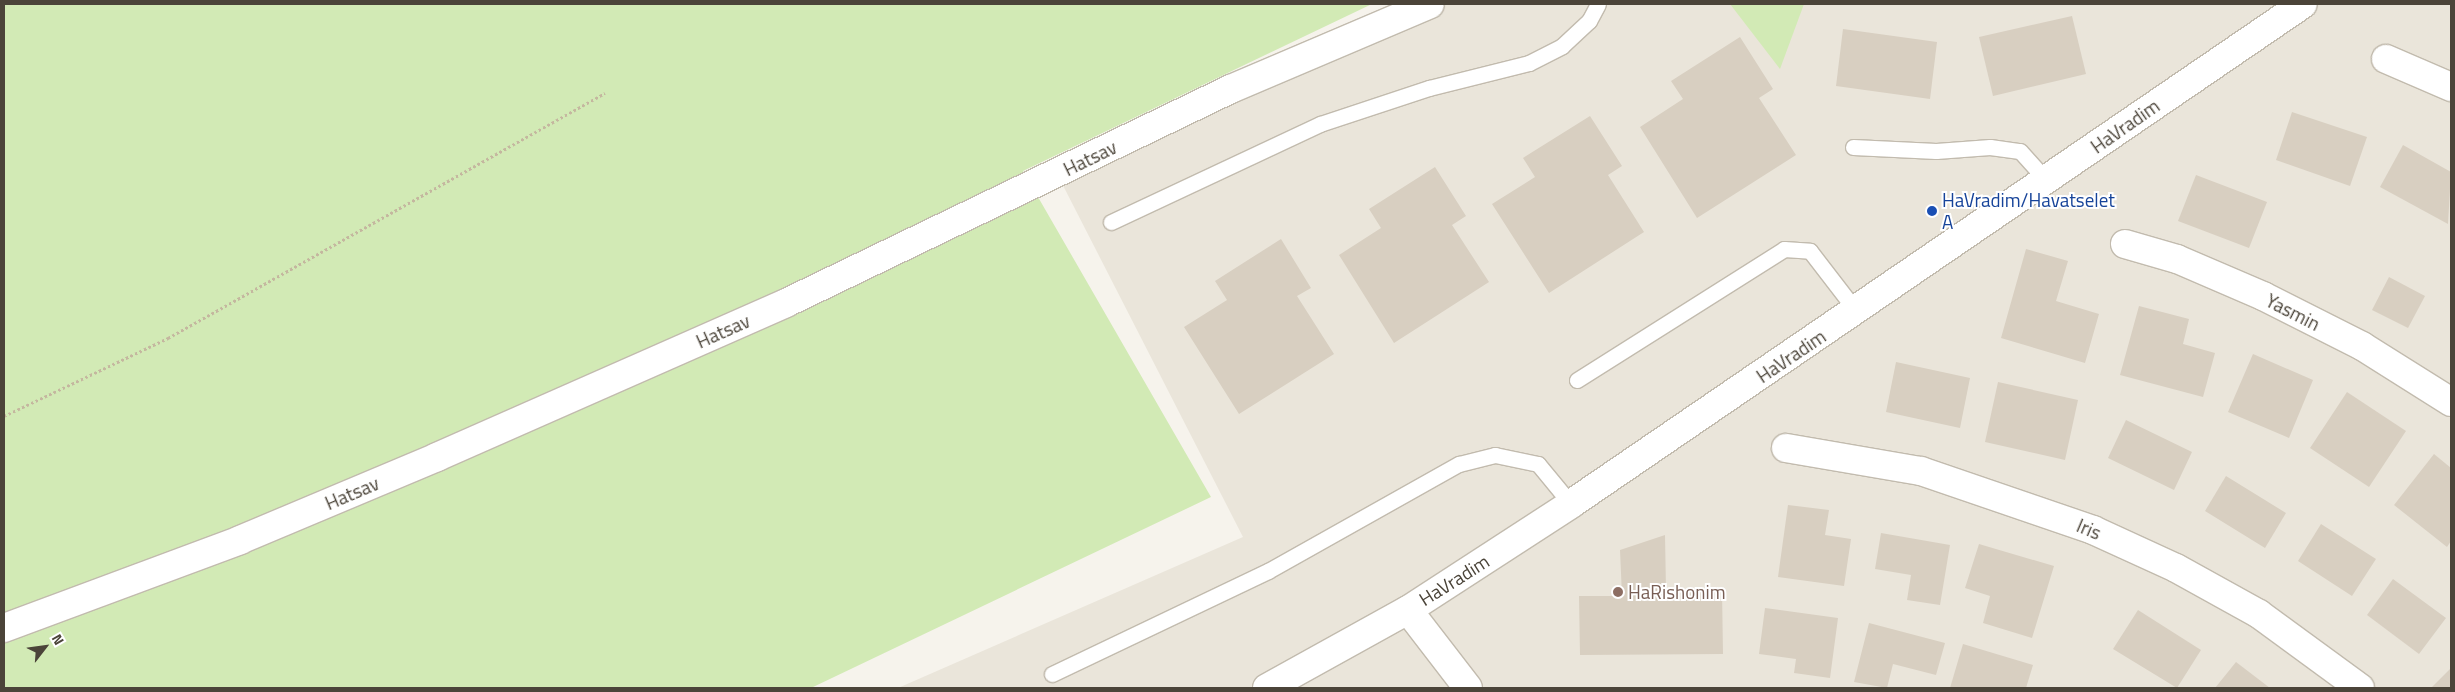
<!DOCTYPE html>
<html>
<head>
<meta charset="utf-8">
<style>
	body { margin:0 }
	#map { position:relative; width:2455px; height:692px; overflow:hidden; background:#f6f3ec; font-family:"Titillium Web",sans-serif }
	div>[style] { position:absolute }
	.residential>* { inset:0; background:#eae5da }
	.green>* { inset:0; background:#d2eab5 }
	.building>* { inset:0; background:#d8cfc1 }
	.path>* { height:3px; margin-top:-1.5px; transform-origin:0; background:repeating-linear-gradient(90deg,#c4b79f 0 2.5px,transparent 0 5px) }
	.roads { filter:drop-shadow(1px 0 #c2bbae) drop-shadow(-1px 0 #c2bbae) drop-shadow(0 1px #c2bbae) drop-shadow(0 -1px #c2bbae) }
	.service>* { height:15px; margin:-7.5px; padding:0 7.5px; transform-origin:7.5px; border-radius:7.5px; background:#fff }
	.minor>* { height:28px; margin:-14px; padding:0 14px; transform-origin:14px; border-radius:14px; background:#fff }
	.tertiary>* { height:28px; margin:-14px; padding:0 14px; transform-origin:14px; border-radius:14px; background:#fff }
	.dots>* { width:14px; height:14px; translate:-50% -50%; box-sizing:border-box; border:2px solid #fff; border-radius:50% }
	span { translate:-50% -50%; white-space:nowrap; text-align:center; line-height:1.15; -webkit-text-stroke:4px #fff; paint-order:stroke }
	.street-label { font-size:19px; color:#4b4439 }
	.transit-label { font-size:19px; color:#164399 }
	.left { translate:0 -50%; text-align:left }
	.education-label { font-size:19px; color:#785e54 }
	.frame { position:absolute; inset:0; border:5px solid #4b4439; pointer-events:none }
	.north { position:absolute; left:20px; top:622px; width:50px; height:50px; -webkit-text-stroke:4px #fff; paint-order:stroke; rotate:60deg; font-size:14px; font-weight:700; line-height:20px; text-align:center; color:#4b4439 }
	.north::after { content:''; display:block; margin:auto; width:18px; height:22px; background:#4b4439; clip-path:polygon(50% 0,100% 100%,50% 72%,0 100%) }
</style>
</head>
<body>
<div id="map">
	<div class="residential">
		<i style="clip-path:polygon(1421px 4px,2451px 4px,2451px 688px,898px 688px,1243px 537px,1052px 164px)"></i>
	</div>
	<div class="green">
		<i style="clip-path:polygon(4px 4px,1372px 4px,1023px 171px,1211px 497px,811px 688px,4px 688px)"></i>
		<i style="clip-path:polygon(1730px 4px,1804px 4px,1780px 69px)"></i>
	</div>
	<div class="building">
		<i style="clip-path:polygon(2072px 16px,2086px 74px,1993px 96px,1979px 37px)"></i>
		<i style="clip-path:polygon(1843px 29px,1937px 42px,1930px 99px,1836px 86px)"></i>
		<i style="clip-path:polygon(1740px 37px,1773px 89px,1759px 98px,1796px 155px,1697px 218px,1640px 127px,1683px 99px,1671px 81px)"></i>
		<i style="clip-path:polygon(2292px 112px,2367px 137px,2350px 186px,2276px 160px)"></i>
		<i style="clip-path:polygon(1590px 116px,1622px 166px,1608px 175px,1644px 232px,1549px 293px,1492px 204px,1535px 177px,1523px 158px)"></i>
		<i style="clip-path:polygon(2403px 145px,2451px 172px,2448px 224px,2380px 187px)"></i>
		<i style="clip-path:polygon(1435px 167px,1466px 216px,1452px 225px,1489px 282px,1394px 343px,1339px 255px,1381px 228px,1369px 209px)"></i>
		<i style="clip-path:polygon(2196px 175px,2267px 202px,2249px 248px,2178px 221px)"></i>
		<i style="clip-path:polygon(1281px 239px,1311px 288px,1297px 296px,1334px 354px,1239px 414px,1184px 327px,1227px 300px,1215px 281px)"></i>
		<i style="clip-path:polygon(2026px 249px,2068px 261px,2056px 301px,2099px 314px,2085px 363px,2001px 338px)"></i>
		<i style="clip-path:polygon(2389px 277px,2425px 296px,2408px 328px,2372px 310px)"></i>
		<i style="clip-path:polygon(2139px 306px,2189px 319px,2183px 344px,2215px 353px,2203px 397px,2120px 375px)"></i>
		<i style="clip-path:polygon(2253px 354px,2313px 380px,2289px 438px,2228px 412px)"></i>
		<i style="clip-path:polygon(1896px 362px,1970px 378px,1960px 428px,1886px 412px)"></i>
		<i style="clip-path:polygon(1998px 382px,2078px 400px,2065px 460px,1985px 442px)"></i>
		<i style="clip-path:polygon(2347px 392px,2406px 431px,2369px 487px,2310px 448px)"></i>
		<i style="clip-path:polygon(2126px 420px,2192px 452px,2174px 490px,2108px 458px)"></i>
		<i style="clip-path:polygon(2434px 454px,2451px 468px,2451px 541px,2447px 547px,2394px 505px)"></i>
		<i style="clip-path:polygon(2226px 476px,2286px 513px,2265px 548px,2205px 511px)"></i>
		<i style="clip-path:polygon(1788px 505px,1829px 510px,1825px 535px,1851px 539px,1844px 586px,1778px 577px)"></i>
		<i style="clip-path:polygon(2321px 524px,2376px 559px,2352px 596px,2298px 561px)"></i>
		<i style="clip-path:polygon(1881px 533px,1950px 545px,1940px 605px,1907px 600px,1911px 575px,1875px 569px)"></i>
		<i style="clip-path:polygon(1665px 535px,1666px 590px,1722px 590px,1723px 654px,1580px 655px,1579px 596px,1622px 596px,1620px 550px)"></i>
		<i style="clip-path:polygon(1979px 544px,2054px 566px,2032px 638px,1983px 623px,1990px 596px,1965px 588px)"></i>
		<i style="clip-path:polygon(2393px 579px,2446px 618px,2419px 654px,2367px 615px)"></i>
		<i style="clip-path:polygon(1765px 608px,1838px 618px,1830px 678px,1794px 673px,1796px 659px,1759px 654px)"></i>
		<i style="clip-path:polygon(2138px 610px,2201px 650px,2177px 688px,2113px 649px)"></i>
		<i style="clip-path:polygon(1869px 623px,1945px 643px,1936px 675px,1893px 664px,1887px 688px,1854px 682px)"></i>
		<i style="clip-path:polygon(1963px 644px,2033px 665px,2026px 688px,1950px 688px)"></i>
		<i style="clip-path:polygon(2236px 662px,2270px 688px,2215px 688px)"></i>
		<i style="clip-path:polygon(2451px 668px,2451px 688px,2431px 688px)"></i>
	</div>
	<div class="path">
		<i style="left:4px;top:416px;width:182px;rotate:-25.4deg"></i>
		<i style="left:168px;top:338px;width:501px;rotate:-29.28deg"></i>
	</div>
	<div class="roads">
		<div class="service">
			<i style="left:1853px;top:147px;width:83px;rotate:2.8deg"></i>
			<i style="left:1936px;top:151px;width:54px;rotate:-4.2deg"></i>
			<i style="left:1990px;top:147px;width:30px;rotate:8deg"></i>
			<i style="left:2020px;top:151px;width:40px;rotate:48deg"></i>
			<i style="left:1111px;top:222px;width:231px;rotate:-25.1deg"></i>
			<i style="left:1320px;top:124px;width:115px;rotate:-18.3deg"></i>
			<i style="left:1429px;top:88px;width:103px;rotate:-14deg"></i>
			<i style="left:1529px;top:63px;width:37px;rotate:-27deg"></i>
			<i style="left:1562px;top:46px;width:37px;rotate:-43deg"></i>
			<i style="left:1589px;top:21px;width:19px;rotate:-62deg"></i>
			<i style="left:1577px;top:380px;width:245px;rotate:-32.3deg"></i>
			<i style="left:1784px;top:249px;width:26px;rotate:4deg"></i>
			<i style="left:1810px;top:251px;width:77px;rotate:52.4deg"></i>
			<i style="left:1052px;top:674px;width:239px;rotate:-25.5deg"></i>
			<i style="left:1268px;top:571px;width:219px;rotate:-29.3deg"></i>
			<i style="left:1459px;top:464px;width:37px;rotate:-14deg"></i>
			<i style="left:1495px;top:455px;width:44px;rotate:11.8deg"></i>
			<i style="left:1538px;top:464px;width:52px;rotate:50.5deg"></i>
		</div>
		<div class="minor">
			<i style="left:2386px;top:59px;width:71px;rotate:23.3deg"></i>
			<i style="left:2125px;top:244px;width:54px;rotate:16.1deg"></i>
			<i style="left:2177px;top:259px;width:94px;rotate:23.3deg"></i>
			<i style="left:2263px;top:296px;width:111px;rotate:26.8deg"></i>
			<i style="left:2362px;top:346px;width:105px;rotate:32.2deg"></i>
			<i style="left:1786px;top:448px;width:137px;rotate:9.7deg"></i>
			<i style="left:1921px;top:471px;width:182px;rotate:18.9deg"></i>
			<i style="left:2093px;top:530px;width:91px;rotate:24.6deg"></i>
			<i style="left:2176px;top:568px;width:95px;rotate:29deg"></i>
			<i style="left:2259px;top:614px;width:125px;rotate:36.2deg"></i>
			<i style="left:1408px;top:610px;width:98px;rotate:52.4deg"></i>
			<i style="left:4px;top:628px;width:252px;rotate:-20.4deg"></i>
			<i style="left:240px;top:540px;width:214px;rotate:-22.8deg"></i>
			<i style="left:437px;top:457px;width:381px;rotate:-23.8deg"></i>
			<i style="left:786px;top:303px;width:494px;rotate:-25.7deg"></i>
			<i style="left:1231px;top:89px;width:216px;rotate:-23.1deg"></i>
		</div>
		<div class="tertiary">
			<i style="left:1267px;top:688px;width:161px;rotate:-29deg"></i>
			<i style="left:1408px;top:610px;width:194px;rotate:-33deg"></i>
			<i style="left:1571px;top:504px;width:886px;rotate:-34.34deg"></i>
		</div>
	</div>
	<div class="dots">
		<i style="left:1932px;top:211px;background:#1a4fb4"></i>
		<i style="left:1618px;top:592px;background:#8d6e63"></i>
	</div>
	<div class="street-label">
		<span style="left:2125px;top:126px;rotate:-35deg">HaVradim</span>
		<span style="left:1090px;top:158px;rotate:-26deg">Hatsav</span>
		<span style="left:2293px;top:312px;rotate:27deg">Yasmin</span>
		<span style="left:723px;top:331px;rotate:-24deg">Hatsav</span>
		<span style="left:1791px;top:356px;rotate:-34deg">HaVradim</span>
		<span style="left:352px;top:493px;rotate:-23deg">Hatsav</span>
		<span style="left:2089px;top:529px;rotate:23deg">Iris</span>
		<span style="left:1454px;top:580px;rotate:-32deg">HaVradim</span>
	</div>
	<div class="transit-label">
		<span class="left" style="left:1942px;top:211px">HaVradim/Havatselet<br>A</span>
	</div>
	<div class="education-label">
		<span class="left" style="left:1628px;top:592px">HaRishonim</span>
	</div>
	<div class="frame"></div>
	<div class="north">N</div>
</div>
</body>
</html>
